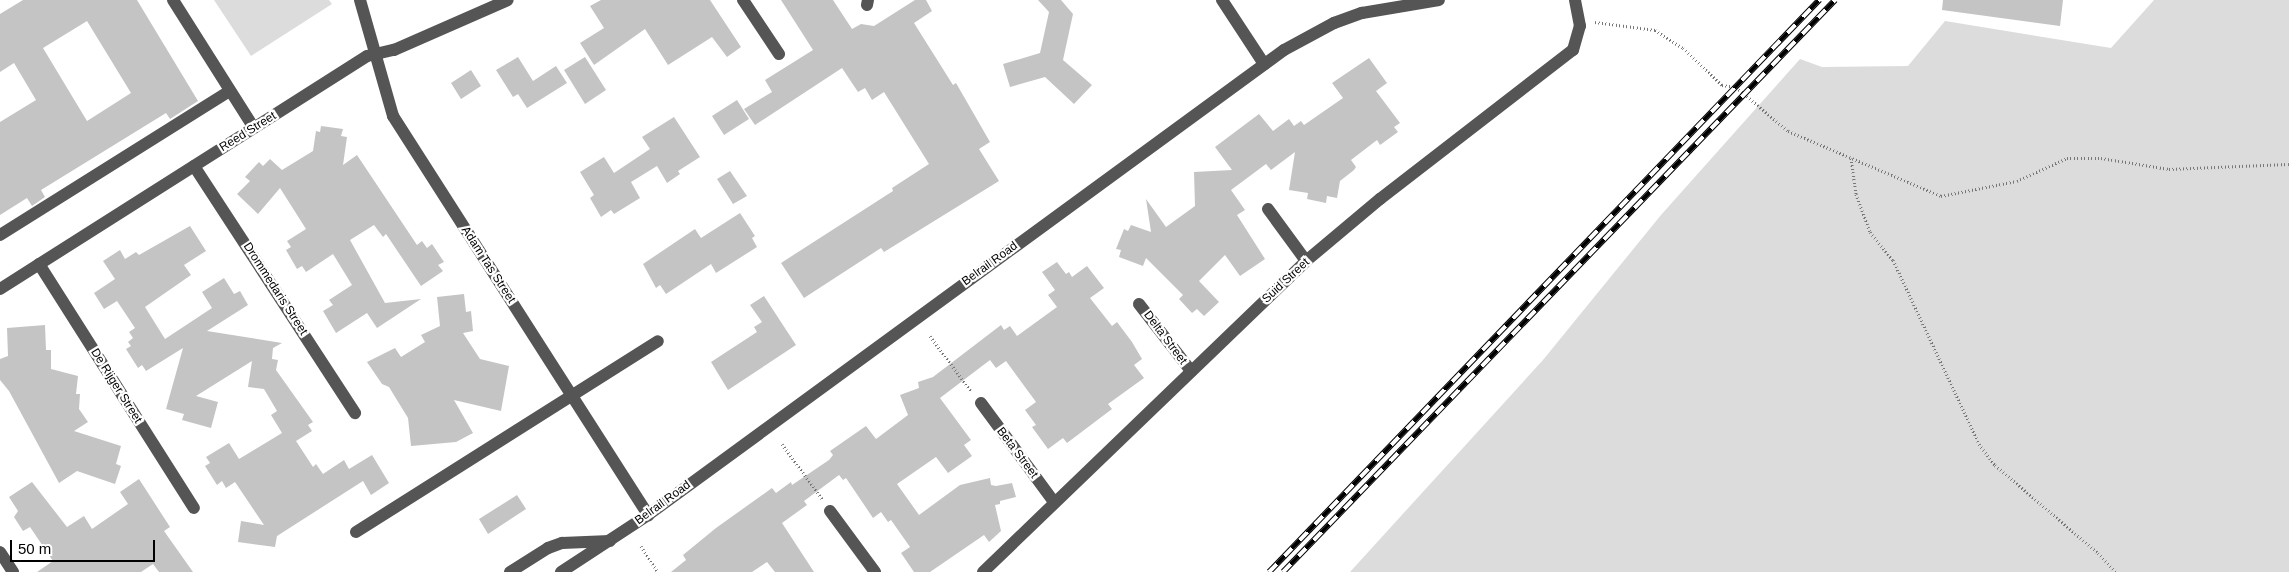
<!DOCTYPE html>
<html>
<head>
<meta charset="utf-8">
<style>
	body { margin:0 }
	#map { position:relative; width:2289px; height:572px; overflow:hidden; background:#fff; font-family:Helvetica,sans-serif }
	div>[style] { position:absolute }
	.green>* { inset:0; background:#dcdcdc }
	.building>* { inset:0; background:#c4c4c4 }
	.path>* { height:3px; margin-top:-1.5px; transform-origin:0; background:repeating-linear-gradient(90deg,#777 0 1px,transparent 0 3.5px) }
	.minor>* { height:12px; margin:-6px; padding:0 6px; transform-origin:6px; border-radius:6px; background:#555 }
	.rail>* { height:5.5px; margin-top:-2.75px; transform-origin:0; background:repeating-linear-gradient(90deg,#fff 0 11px,#000 0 22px); box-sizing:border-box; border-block:1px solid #000 }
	span { translate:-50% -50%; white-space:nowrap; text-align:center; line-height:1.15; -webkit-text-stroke:4.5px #fff; paint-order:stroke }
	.street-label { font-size:12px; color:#000 }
	.scale { position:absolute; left:10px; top:540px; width:145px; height:22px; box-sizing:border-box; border:2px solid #000; border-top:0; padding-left:6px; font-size:15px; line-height:18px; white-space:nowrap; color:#000; -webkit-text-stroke:4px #fff; paint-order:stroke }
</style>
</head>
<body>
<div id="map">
	<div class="green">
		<i style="clip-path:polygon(214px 0,329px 0,332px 4px,251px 56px)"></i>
		<i style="clip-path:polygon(2154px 0,2289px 0,2289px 572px,1350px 572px,1543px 360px,1661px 215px,1800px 59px,1822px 67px,1908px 66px,1945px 21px,2111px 48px)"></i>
	</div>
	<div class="building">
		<i style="clip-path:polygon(evenodd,23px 0,137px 0,198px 101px,170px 119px,166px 113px,41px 190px,45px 197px,32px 206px,27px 198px,0 215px,0 122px,36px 100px,14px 63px,0 72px,0 14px,23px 0,87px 21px,131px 93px,87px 121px,43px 48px,87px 21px)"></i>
		<i style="clip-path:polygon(601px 0,710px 0,741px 47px,727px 57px,712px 37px,668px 65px,645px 29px,594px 65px,580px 43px,604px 28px,590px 6px)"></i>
		<i style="clip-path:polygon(781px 0,833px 0,852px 29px,861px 24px,874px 26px,915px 0,926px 0,932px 11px,914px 23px,953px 85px,956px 83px,990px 142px,979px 149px,999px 181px,884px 252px,881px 248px,804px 298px,781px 263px,893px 191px,892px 188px,929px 164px,884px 92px,872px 100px,865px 88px,858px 92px,842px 68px,755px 125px,744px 109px,772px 92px,765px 80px,813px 50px)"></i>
		<i style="clip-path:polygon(1038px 0,1061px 0,1073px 14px,1063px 60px,1092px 85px,1074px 104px,1045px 77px,1010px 87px,1003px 64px,1040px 53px,1049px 12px)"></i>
		<i style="clip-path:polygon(1943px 0,2063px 0,2060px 26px,1942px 10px)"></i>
		<i style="clip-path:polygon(518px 57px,533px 81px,556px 66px,567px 83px,527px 108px,518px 94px,513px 97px,496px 70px)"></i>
		<i style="clip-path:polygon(585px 57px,606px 90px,585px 104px,564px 70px)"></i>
		<i style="clip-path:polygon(1369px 58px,1387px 83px,1376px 91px,1400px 123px,1394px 127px,1398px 132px,1380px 145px,1377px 140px,1351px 160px,1356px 167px,1354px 170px,1340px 181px,1337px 198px,1327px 196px,1326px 203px,1307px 199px,1308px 193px,1289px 190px,1295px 152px,1271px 170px,1266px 164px,1231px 190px,1245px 210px,1237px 215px,1265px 259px,1240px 276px,1225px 255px,1199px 281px,1219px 302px,1204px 316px,1197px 309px,1192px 313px,1179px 299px,1183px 295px,1146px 258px,1143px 266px,1119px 257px,1121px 250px,1116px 249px,1124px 229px,1128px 231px,1131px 225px,1151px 232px,1146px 199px,1166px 227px,1195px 206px,1194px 172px,1232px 170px,1215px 147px,1259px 114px,1273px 131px,1289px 119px,1294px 126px,1301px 121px,1304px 125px,1343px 98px,1332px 83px)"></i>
		<i style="clip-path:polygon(471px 70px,481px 86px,461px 99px,451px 83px)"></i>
		<i style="clip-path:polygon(737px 100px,749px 119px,724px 135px,712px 116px)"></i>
		<i style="clip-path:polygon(674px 117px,700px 157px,678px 171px,680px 174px,667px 183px,657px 166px,631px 182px,640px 198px,614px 214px,611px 210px,601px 217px,590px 198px,594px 195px,580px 172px,604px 157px,614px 173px,650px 149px,642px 137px)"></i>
		<i style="clip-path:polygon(321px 126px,343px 129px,341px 136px,347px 137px,343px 165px,357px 155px,417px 245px,422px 241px,427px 248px,432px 244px,444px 262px,438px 265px,443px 271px,421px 286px,386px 234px,383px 237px,374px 225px,350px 240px,385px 303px,421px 299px,377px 328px,367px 313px,336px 333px,323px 311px,333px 305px,329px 300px,352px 285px,333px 254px,306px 272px,302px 266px,297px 269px,286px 250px,291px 247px,287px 241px,306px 229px,280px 188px,258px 214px,237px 194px,250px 181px,245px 177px,259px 162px,263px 166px,270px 159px,282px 170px,313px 151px,316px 131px,320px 132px)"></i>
		<i style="clip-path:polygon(730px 171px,747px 196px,733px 204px,717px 179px)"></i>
		<i style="clip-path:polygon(740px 213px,755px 236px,752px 238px,757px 247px,716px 273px,711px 264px,666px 294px,660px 285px,656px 288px,643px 264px,695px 229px,701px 238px)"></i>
		<i style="clip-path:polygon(190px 226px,206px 251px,184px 265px,191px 275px,145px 307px,165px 339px,212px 308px,202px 292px,224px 278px,234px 294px,240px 291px,248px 305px,207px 331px,282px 343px,273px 348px,272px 359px,278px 360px,276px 370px,313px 422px,308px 425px,312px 431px,296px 441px,313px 467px,316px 464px,323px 474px,344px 460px,349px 469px,372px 455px,389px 483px,371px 495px,363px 481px,277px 536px,275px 547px,238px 542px,241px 521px,264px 525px,235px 482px,226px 488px,222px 481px,217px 485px,205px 466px,210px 463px,206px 457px,229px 443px,239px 459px,282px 433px,271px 415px,277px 411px,264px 389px,248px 387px,252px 361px,196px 396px,218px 402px,211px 428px,182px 420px,184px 414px,166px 409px,183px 348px,146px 371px,142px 365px,138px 368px,126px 349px,131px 346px,128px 342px,133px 338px,129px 332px,135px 328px,117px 301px,104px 309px,94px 293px,115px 279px,103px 261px,120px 250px,125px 259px,136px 252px,139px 255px)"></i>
		<i style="clip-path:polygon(1057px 262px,1066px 274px,1069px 272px,1072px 277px,1087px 266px,1104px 288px,1090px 298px,1112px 326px,1117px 322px,1132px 342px,1142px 359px,1134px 365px,1144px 378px,1108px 404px,1112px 409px,1067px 443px,1063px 438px,1048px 449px,1032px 427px,1036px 425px,1025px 410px,1036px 402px,1006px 361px,996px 368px,990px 360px,940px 398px,971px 440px,964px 445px,972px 456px,948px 473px,936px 457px,897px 484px,919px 515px,960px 485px,990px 478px,991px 485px,996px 486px,1012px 483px,1016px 497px,1000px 501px,1000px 504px,995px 505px,1001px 531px,989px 542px,984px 535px,930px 572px,914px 572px,901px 553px,910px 547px,891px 520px,888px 522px,881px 512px,873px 518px,846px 478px,843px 480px,839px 475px,804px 501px,807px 505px,782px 523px,814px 572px,775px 572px,767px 562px,752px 572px,671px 572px,686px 560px,683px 555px,716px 528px,772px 488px,776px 493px,791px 482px,792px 485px,829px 460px,833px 455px,830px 451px,866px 426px,876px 439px,908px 415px,900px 395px,919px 388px,918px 382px,933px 377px,1001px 325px,1004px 330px,1010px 326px,1017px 336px,1057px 307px,1048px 295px,1055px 290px,1042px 272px)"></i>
		<i style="clip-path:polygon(464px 294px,466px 312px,471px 311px,473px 331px,463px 333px,480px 359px,509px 366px,501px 411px,454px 400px,473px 433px,456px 442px,411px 446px,408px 418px,389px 387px,382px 384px,367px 362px,395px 348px,401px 357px,425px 342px,421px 335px,440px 326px,437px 297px)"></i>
		<i style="clip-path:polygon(764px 296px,796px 345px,728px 390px,711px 362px,757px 332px,754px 327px,762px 322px,750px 305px)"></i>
		<i style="clip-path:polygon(45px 325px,46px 350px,51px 350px,51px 369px,78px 376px,76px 394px,80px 394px,79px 409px,88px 422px,74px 431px,121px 446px,116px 464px,121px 466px,115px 484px,77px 471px,59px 483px,9px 391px,0 380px,0 359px,8px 356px,7px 328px)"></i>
		<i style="clip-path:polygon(139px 479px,170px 527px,164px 531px,193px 572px,159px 572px,153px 564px,141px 572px,37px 572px,53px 561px,30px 527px,23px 531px,14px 517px,18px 511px,9px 497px,32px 482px,67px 527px,84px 516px,92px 529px,128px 504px,120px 492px)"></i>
		<i style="clip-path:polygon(517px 495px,526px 509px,488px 534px,479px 519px)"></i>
	</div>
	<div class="path">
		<i style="left:1595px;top:22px;width:61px;rotate:7.6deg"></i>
		<i style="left:1655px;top:30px;width:33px;rotate:33deg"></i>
		<i style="left:1683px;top:48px;width:54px;rotate:43.5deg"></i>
		<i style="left:1722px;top:85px;width:14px;rotate:8deg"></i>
		<i style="left:1736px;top:87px;width:68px;rotate:40.2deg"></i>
		<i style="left:1788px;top:131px;width:166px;rotate:23deg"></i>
		<i style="left:1941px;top:196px;width:77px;rotate:-11.2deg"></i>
		<i style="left:2017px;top:181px;width:55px;rotate:-24.7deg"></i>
		<i style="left:2067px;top:158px;width:34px"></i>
		<i style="left:2101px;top:158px;width:69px;rotate:9.2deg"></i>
		<i style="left:2169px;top:169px;width:120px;rotate:-2.4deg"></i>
		<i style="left:1851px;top:158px;width:36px;rotate:82deg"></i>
		<i style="left:1856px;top:194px;width:40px;rotate:69.8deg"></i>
		<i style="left:1870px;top:232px;width:36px;rotate:51deg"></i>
		<i style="left:1893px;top:260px;width:203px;rotate:64.9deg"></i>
		<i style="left:1979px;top:444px;width:26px;rotate:53deg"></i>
		<i style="left:1995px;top:465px;width:135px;rotate:40.5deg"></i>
		<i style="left:2098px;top:553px;width:26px;rotate:47deg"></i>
		<i style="left:930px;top:336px;width:69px;rotate:53.3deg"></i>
		<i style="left:782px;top:444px;width:69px;rotate:53.8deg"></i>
		<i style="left:641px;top:546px;width:31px;rotate:57deg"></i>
	</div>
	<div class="minor">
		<i style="left:173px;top:0;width:151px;rotate:57.7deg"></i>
		<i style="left:360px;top:0;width:121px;rotate:74.1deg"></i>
		<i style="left:393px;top:116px;width:474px;rotate:57.4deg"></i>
		<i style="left:743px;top:0;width:65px;rotate:56.3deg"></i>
		<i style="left:1222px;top:0;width:77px;rotate:56.7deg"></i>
		<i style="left:867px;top:5px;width:5px;rotate:-79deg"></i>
		<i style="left:194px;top:166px;width:295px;rotate:56.9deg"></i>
		<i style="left:1268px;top:209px;width:64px;rotate:53.8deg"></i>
		<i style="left:0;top:235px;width:271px;rotate:-32.1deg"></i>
		<i style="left:39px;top:264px;width:289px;rotate:57.6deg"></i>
		<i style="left:0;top:289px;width:435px;rotate:-32.4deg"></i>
		<i style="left:367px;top:56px;width:28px;rotate:-13deg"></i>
		<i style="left:394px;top:50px;width:124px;rotate:-23.7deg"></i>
		<i style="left:1139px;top:304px;width:85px;rotate:52.2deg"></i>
		<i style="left:981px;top:403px;width:123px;rotate:53.6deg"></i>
		<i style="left:830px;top:511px;width:76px;rotate:53.6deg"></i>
		<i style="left:356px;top:532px;width:357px;rotate:-32.3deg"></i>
		<i style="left:0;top:552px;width:24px;rotate:57deg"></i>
		<i style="left:510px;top:572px;width:45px;rotate:-32.3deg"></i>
		<i style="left:548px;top:548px;width:15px;rotate:-20deg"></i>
		<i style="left:562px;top:543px;width:48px;rotate:-2.4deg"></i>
		<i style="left:561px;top:572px;width:104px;rotate:-33.2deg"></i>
		<i style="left:648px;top:515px;width:788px;rotate:-36.17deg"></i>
		<i style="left:1284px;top:50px;width:57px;rotate:-28.4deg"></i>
		<i style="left:1334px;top:23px;width:30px;rotate:-20deg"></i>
		<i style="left:1362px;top:13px;width:78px;rotate:-9.6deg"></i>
		<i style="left:983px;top:572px;width:448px;rotate:-43.9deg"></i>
		<i style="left:1306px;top:261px;width:97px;rotate:-40deg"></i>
		<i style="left:1380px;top:199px;width:244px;rotate:-37.7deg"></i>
		<i style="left:1573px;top:50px;width:25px;rotate:-74deg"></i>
		<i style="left:1580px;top:26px;width:26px;rotate:-101deg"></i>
	</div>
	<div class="rail">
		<i style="left:1269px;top:572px;width:794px;rotate:-46.12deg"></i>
		<i style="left:1283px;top:572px;width:795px;rotate:-46.02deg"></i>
	</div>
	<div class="street-label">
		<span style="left:248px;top:132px;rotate:-32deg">Reed Street</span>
		<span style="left:990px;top:264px;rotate:-36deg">Belrail Road</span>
		<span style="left:488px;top:265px;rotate:57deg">Adam Tas Street</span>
		<span style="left:1286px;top:281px;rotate:-43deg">Suid Street</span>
		<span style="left:275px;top:289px;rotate:57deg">Drommedaris Street</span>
		<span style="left:1165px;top:338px;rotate:53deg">Delta Street</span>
		<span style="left:116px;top:386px;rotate:58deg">De Rijger Street</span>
		<span style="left:1017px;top:453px;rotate:53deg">Beta Street</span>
		<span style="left:663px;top:503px;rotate:-36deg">Belrail Road</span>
	</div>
	<div class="scale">50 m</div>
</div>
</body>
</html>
